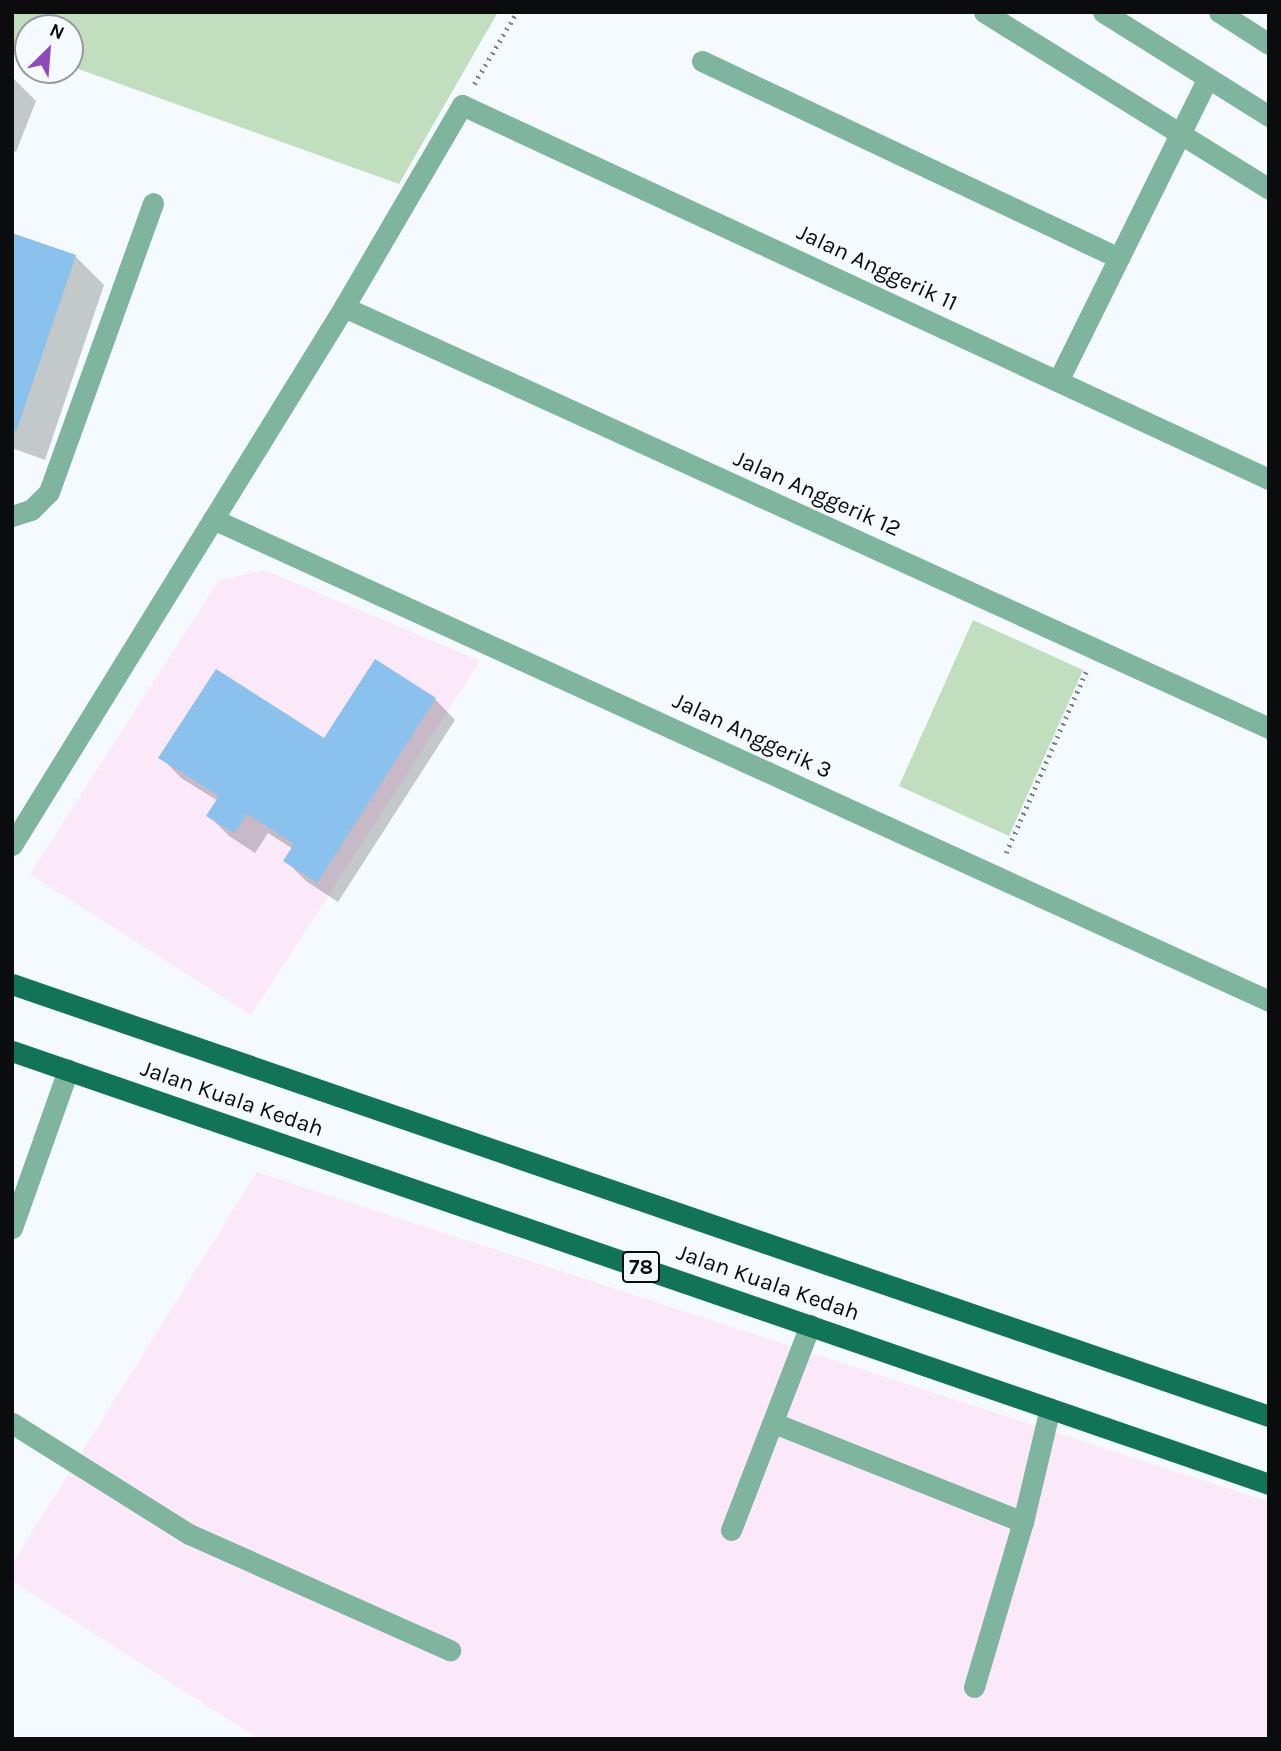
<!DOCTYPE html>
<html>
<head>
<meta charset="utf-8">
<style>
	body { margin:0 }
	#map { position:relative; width:1281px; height:1751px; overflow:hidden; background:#f4fafe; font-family:Karla,sans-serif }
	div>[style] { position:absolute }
	.education>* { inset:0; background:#fbe8f9 }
	.green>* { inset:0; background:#c1dfbe }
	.shadow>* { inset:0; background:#0003 }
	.building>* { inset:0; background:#8bc2ed }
	.path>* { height:4.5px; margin-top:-2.25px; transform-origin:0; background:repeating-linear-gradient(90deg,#828689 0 2px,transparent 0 7px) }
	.minor>* { height:21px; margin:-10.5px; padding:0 10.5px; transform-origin:10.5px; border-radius:10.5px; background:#7fb49e }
	.major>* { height:21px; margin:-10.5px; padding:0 10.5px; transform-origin:10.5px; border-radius:10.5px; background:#117457 }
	span { translate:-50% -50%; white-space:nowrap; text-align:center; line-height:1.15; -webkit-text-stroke:6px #f4fafe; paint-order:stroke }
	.shield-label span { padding:2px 5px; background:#f4fafe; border:2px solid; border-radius:5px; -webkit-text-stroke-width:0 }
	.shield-label { font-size:21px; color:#0a0c0e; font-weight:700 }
	.street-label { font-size:23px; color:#0a0c0e }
	.frame { position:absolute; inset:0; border:14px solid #0a0c0e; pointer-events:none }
	.north { position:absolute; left:14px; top:14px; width:70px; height:70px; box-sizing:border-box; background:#f4fafe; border:2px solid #969b9e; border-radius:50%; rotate:25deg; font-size:19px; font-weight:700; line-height:28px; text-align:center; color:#0a0c0e }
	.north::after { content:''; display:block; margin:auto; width:24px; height:32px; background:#8e49bc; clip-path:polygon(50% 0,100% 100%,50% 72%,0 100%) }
</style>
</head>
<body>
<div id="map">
	<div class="education">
		<i style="clip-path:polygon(265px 570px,480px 661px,251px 1015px,30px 874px,219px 580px)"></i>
		<i style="clip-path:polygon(257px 1172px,1269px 1502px,1269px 1739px,256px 1737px,12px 1581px,12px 1564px)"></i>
	</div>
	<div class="green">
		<i style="clip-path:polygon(12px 12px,498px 12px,399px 184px,70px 66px,70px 28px,28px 28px,28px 50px,12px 45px)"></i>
		<i style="clip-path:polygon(973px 620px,1083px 670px,1009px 836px,899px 786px)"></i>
	</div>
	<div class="shadow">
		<i style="clip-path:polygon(12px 77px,36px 101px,16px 152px,12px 150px)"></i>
		<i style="clip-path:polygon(12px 235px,75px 256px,104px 285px,45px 460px,12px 448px)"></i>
		<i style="clip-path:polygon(435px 699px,455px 720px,338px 902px,306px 881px,286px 861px,293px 849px,268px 833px,255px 853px,229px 836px,208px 815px,218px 801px,181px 778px,161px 757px,324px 740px)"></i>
	</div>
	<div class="building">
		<i style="clip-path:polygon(12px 233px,76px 255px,16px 432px,12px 430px)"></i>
		<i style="clip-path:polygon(375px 659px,436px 698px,317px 883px,283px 861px,294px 844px,247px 814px,234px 833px,206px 816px,219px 796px,158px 758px,216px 669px,324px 738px)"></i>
	</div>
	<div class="path">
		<i style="left:474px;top:84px;width:84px;rotate:-59.2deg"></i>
		<i style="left:1006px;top:853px;width:198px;rotate:-66.2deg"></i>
	</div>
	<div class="minor">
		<i style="left:984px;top:12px;width:335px;rotate:31.8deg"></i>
		<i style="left:1103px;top:12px;width:196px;rotate:32.1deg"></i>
		<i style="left:1219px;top:12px;width:59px;rotate:32.6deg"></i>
		<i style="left:702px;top:61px;width:461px;rotate:25.3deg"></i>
		<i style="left:344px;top:307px;width:1016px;rotate:24.47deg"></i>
		<i style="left:1058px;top:381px;width:336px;rotate:-63.7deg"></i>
		<i style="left:12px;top:516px;width:20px;rotate:-18deg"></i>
		<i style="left:31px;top:510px;width:25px;rotate:-45deg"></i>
		<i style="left:49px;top:492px;width:307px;rotate:-70.2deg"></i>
		<i style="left:213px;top:519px;width:1161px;rotate:24.53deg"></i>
		<i style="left:12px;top:845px;width:632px;rotate:-58.32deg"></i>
		<i style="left:344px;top:307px;width:234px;rotate:-59.7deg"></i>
		<i style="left:462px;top:105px;width:889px;rotate:24.87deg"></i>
		<i style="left:12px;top:1228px;width:168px;rotate:-70.5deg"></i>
		<i style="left:12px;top:1423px;width:209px;rotate:32.1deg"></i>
		<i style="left:189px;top:1534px;width:286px;rotate:24deg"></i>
		<i style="left:774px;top:1423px;width:268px;rotate:21.7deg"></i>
		<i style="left:731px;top:1530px;width:220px;rotate:-68.9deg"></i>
		<i style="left:974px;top:1687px;width:172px;rotate:-73.5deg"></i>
		<i style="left:1023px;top:1522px;width:117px;rotate:-76.7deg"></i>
	</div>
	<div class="major">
		<i style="left:12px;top:984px;width:1329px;rotate:18.97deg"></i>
		<i style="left:12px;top:1051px;width:1329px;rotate:19.01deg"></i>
	</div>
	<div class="shield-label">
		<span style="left:641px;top:1267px">78</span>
	</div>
	<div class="street-label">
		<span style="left:877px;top:268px;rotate:25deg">Jalan Anggerik 11</span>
		<span style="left:817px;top:494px;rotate:24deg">Jalan Anggerik 12</span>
		<span style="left:752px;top:736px;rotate:25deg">Jalan Anggerik 3</span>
		<span style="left:232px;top:1099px;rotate:19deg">Jalan Kuala Kedah</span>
		<span style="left:768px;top:1283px;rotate:19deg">Jalan Kuala Kedah</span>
	</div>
	<div class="frame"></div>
	<div class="north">N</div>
</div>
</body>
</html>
